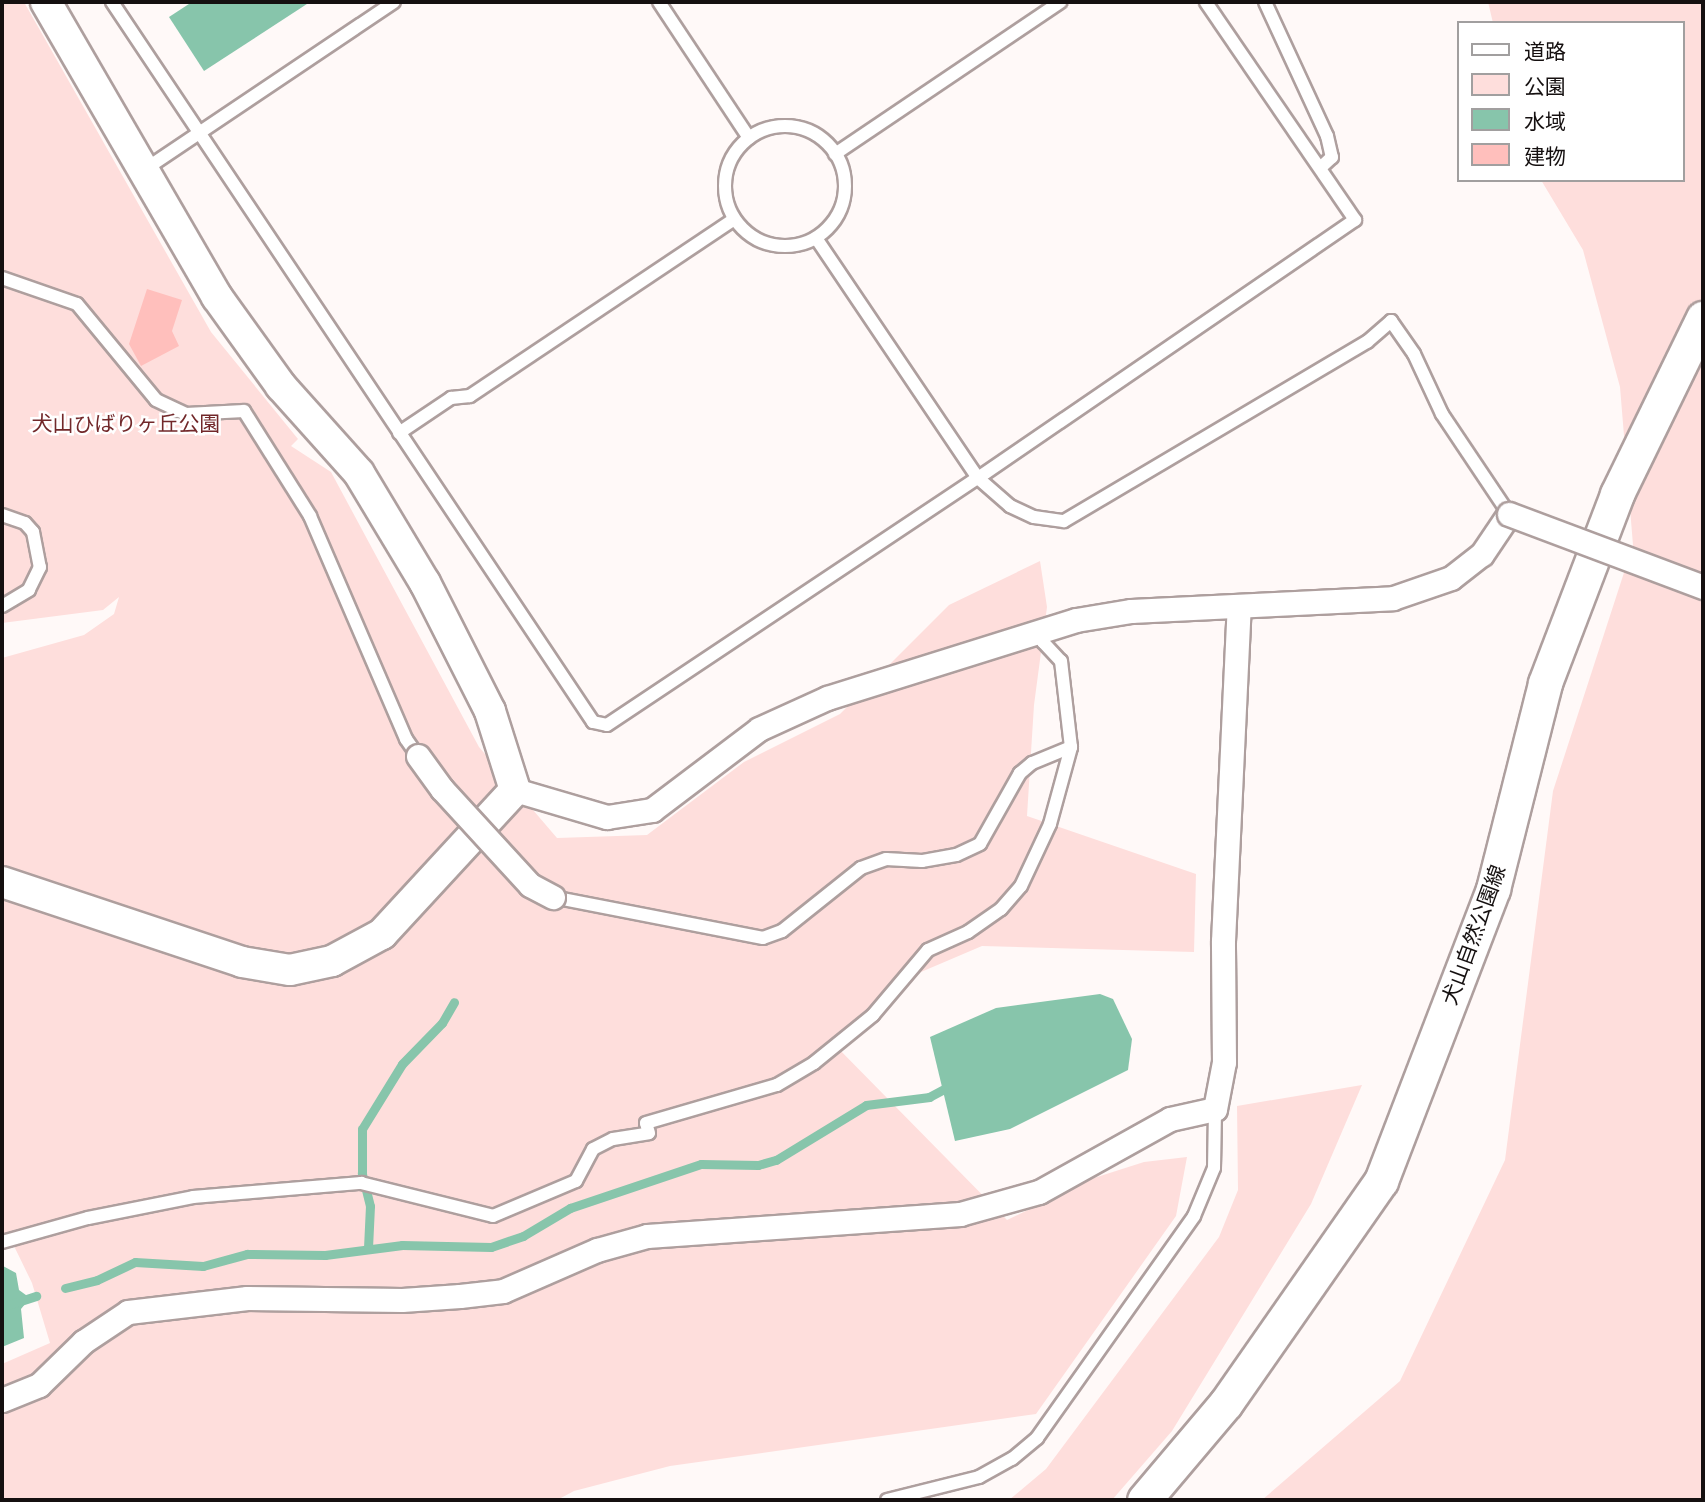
<!DOCTYPE html>
<html>
<head>
<meta charset="utf-8">
<style>
	body { margin:0 }
	#map { position:relative; width:1705px; height:1502px; overflow:hidden; background:#fff9f8; font-family:Arial,"Noto Sans JP",sans-serif }
	div>[style] { position:absolute }
	.green>* { inset:0; background:#fededc }
	.water>* { inset:0; background:#87c5ab }
	.stream>* { height:9px; margin:-4.5px; padding:0 4.5px; transform-origin:4.5px; border-radius:4.5px; background:#87c5ab }
	.building>* { inset:0; background:#ffbfbc }
	.roads { filter:drop-shadow(2px 0 #ae9f9e) drop-shadow(-2px 0 #ae9f9e) drop-shadow(0 2px #ae9f9e) drop-shadow(0 -2px #ae9f9e) }
	.service>* { height:12px; margin:-6px; padding:0 6px; transform-origin:6px; border-radius:6px; background:#fff }
	.service>.ring { margin:-6px; padding:0; box-sizing:content-box; background:none; border:12px solid #fff; border-radius:50% }
	.minor>* { height:23px; margin:-11.5px; padding:0 11.5px; transform-origin:11.5px; border-radius:11.5px; background:#fff }
	.tertiary>* { height:30px; margin:-15px; padding:0 15px; transform-origin:15px; border-radius:15px; background:#fff }
	.secondary>* { height:33px; margin:-16.5px; padding:0 16.5px; transform-origin:16.5px; border-radius:16.5px; background:#fff }
	.bridges { filter:drop-shadow(2px 0 #ae9f9e) drop-shadow(-2px 0 #ae9f9e) drop-shadow(0 2px #ae9f9e) drop-shadow(0 -2px #ae9f9e) }
	.minor-bridge>* { height:23px; margin:-11.5px; padding:0 11.5px; transform-origin:11.5px; border-radius:11.5px; background:#fff }
	span { translate:-50% -50%; white-space:nowrap; text-align:center; line-height:1.15; -webkit-text-stroke:5px #fff; paint-order:stroke }
	.park-label { font-size:21px; color:#72282a }
	.street-label { font-size:21px; color:#151010 }
	.frame { position:absolute; inset:0; border:4px solid #151010; pointer-events:none }
	.legend { position:absolute; left:1457px; top:21px; width:228px; height:161px; box-sizing:border-box; background:#fff; border:2px solid #a19f9f; margin:0; padding:9px 12px; list-style:none; font-size:21px; color:#151010 }
	.legend li { display:flex; align-items:center; gap:14px; height:35px }
	.legend b { width:35px; border:2px solid #a19f9f }
</style>
</head>
<body>
<div id="map">
	<div class="green">
		<i style="clip-path:polygon(2px 2px,24px 2px,211px 332px,298px 439px,291px 446px,331px 472px,479px 747px,557px 838px,647px 835px,744px 762px,840px 714px,949px 605px,1040px 561px,1047px 607px,1034px 705px,1027px 816px,1196px 874px,1194px 952px,982px 946px,921px 972px,831px 1041px,1007px 1220px,1094px 1178px,1144px 1162px,1187px 1157px,1176px 1216px,1036px 1414px,670px 1466px,574px 1491px,557px 1500px,2px 1500px,2px 1364px,50px 1343px,32px 1283px,14px 1246px,2px 1244px,2px 658px,84px 635px,114px 614px,119px 597px,103px 610px,2px 623px)"></i>
		<i style="clip-path:polygon(1488px 2px,1703px 2px,1703px 1500px,1262px 1500px,1400px 1381px,1505px 1160px,1553px 791px,1633px 545px,1620px 387px,1583px 250px,1541px 180px,1682px 180px,1682px 23px,1493px 23px)"></i>
		<i style="clip-path:polygon(1362px 1085px,1311px 1204px,1172px 1431px,1112px 1500px,1009px 1500px,1046px 1469px,1219px 1237px,1238px 1190px,1237px 1106px)"></i>
	</div>
	<div class="water">
		<i style="clip-path:polygon(192px 2px,310px 2px,204px 71px,169px 17px)"></i>
		<i style="clip-path:polygon(1100px 994px,1113px 999px,1132px 1039px,1128px 1070px,1010px 1129px,955px 1141px,930px 1037px,996px 1008px)"></i>
		<i style="clip-path:polygon(3px 1266px,16px 1273px,19px 1290px,30px 1298px,21px 1309px,24px 1338px,2px 1347px)"></i>
	</div>
	<div class="stream">
		<i style="left:368px;top:1248px;width:42px;rotate:-87.3deg"></i>
		<i style="left:370px;top:1206px;width:34px;rotate:-104deg"></i>
		<i style="left:362px;top:1173px;width:44px;rotate:-90deg"></i>
		<i style="left:362px;top:1129px;width:76px;rotate:-58.4deg"></i>
		<i style="left:402px;top:1064px;width:57px;rotate:-45.7deg"></i>
		<i style="left:442px;top:1023px;width:24px;rotate:-60deg"></i>
		<i style="left:65px;top:1288px;width:33px;rotate:-14deg"></i>
		<i style="left:97px;top:1280px;width:42px;rotate:-25.3deg"></i>
		<i style="left:135px;top:1262px;width:68px;rotate:3.4deg"></i>
		<i style="left:203px;top:1266px;width:46px;rotate:-15.3deg"></i>
		<i style="left:247px;top:1254px;width:78px;rotate:0.7deg"></i>
		<i style="left:325px;top:1255px;width:78px;rotate:-7.4deg"></i>
		<i style="left:402px;top:1245px;width:89px;rotate:1.3deg"></i>
		<i style="left:491px;top:1247px;width:34px;rotate:-19deg"></i>
		<i style="left:523px;top:1236px;width:55px;rotate:-30.8deg"></i>
		<i style="left:570px;top:1208px;width:138px;rotate:-18.6deg"></i>
		<i style="left:701px;top:1164px;width:57px;rotate:1deg"></i>
		<i style="left:758px;top:1165px;width:19px;rotate:-16deg"></i>
		<i style="left:776px;top:1160px;width:105px;rotate:-31.4deg"></i>
		<i style="left:866px;top:1105px;width:64px;rotate:-7.2deg"></i>
		<i style="left:929px;top:1097px;width:17px;rotate:-28deg"></i>
		<i style="left:2px;top:1307px;width:36px;rotate:-18deg"></i>
	</div>
	<div class="building">
		<i style="clip-path:polygon(147px 289px,182px 300px,172px 331px,179px 346px,141px 366px,129px 344px)"></i>
	</div>
	<div class="roads">
		<div class="service">
			<i style="left:112px;top:2px;width:866px;rotate:56.25deg"></i>
			<i style="left:593px;top:722px;width:14px;rotate:12deg"></i>
			<i style="left:607px;top:725px;width:446px;rotate:-33.7deg"></i>
			<i style="left:978px;top:478px;width:43px;rotate:41.2deg"></i>
			<i style="left:1010px;top:506px;width:26px;rotate:25deg"></i>
			<i style="left:1034px;top:517px;width:30px;rotate:8deg"></i>
			<i style="left:1064px;top:521px;width:352px;rotate:-30.6deg"></i>
			<i style="left:1367px;top:342px;width:32px;rotate:-41deg"></i>
			<i style="left:1391px;top:321px;width:40px;rotate:55.1deg"></i>
			<i style="left:1414px;top:354px;width:66px;rotate:65deg"></i>
			<i style="left:1442px;top:414px;width:120px;rotate:56.2deg"></i>
			<i style="left:659px;top:2px;width:163px;rotate:56.5deg"></i>
			<i style="left:1265px;top:2px;width:148px;rotate:65.2deg"></i>
			<i style="left:1327px;top:136px;width:22px;rotate:77deg"></i>
			<i style="left:1332px;top:157px;width:16px;rotate:137deg"></i>
			<i class="ring" style="left:725px;top:126px;width:108px;height:108px"></i>
			<i style="left:835px;top:154px;width:272px;rotate:-34deg"></i>
			<i style="left:144px;top:170px;width:301px;rotate:-33.9deg"></i>
			<i style="left:816px;top:238px;width:290px;rotate:56deg"></i>
			<i style="left:978px;top:478px;width:457px;rotate:-34.4deg"></i>
			<i style="left:1355px;top:220px;width:264px;rotate:-124.4deg"></i>
			<i style="left:2px;top:278px;width:79px;rotate:19.1deg"></i>
			<i style="left:77px;top:304px;width:124px;rotate:50.5deg"></i>
			<i style="left:156px;top:400px;width:33px;rotate:25deg"></i>
			<i style="left:186px;top:414px;width:58px;rotate:-3deg"></i>
			<i style="left:244px;top:411px;width:124px;rotate:57.8deg"></i>
			<i style="left:310px;top:516px;width:243px;rotate:66.7deg"></i>
			<i style="left:406px;top:739px;width:21px;rotate:55deg"></i>
			<i style="left:399px;top:433px;width:63px;rotate:-33.9deg"></i>
			<i style="left:451px;top:398px;width:19px;rotate:-6deg"></i>
			<i style="left:470px;top:396px;width:318px;rotate:-33.8deg"></i>
			<i style="left:2px;top:515px;width:24px;rotate:19deg"></i>
			<i style="left:25px;top:523px;width:12px;rotate:48deg"></i>
			<i style="left:33px;top:532px;width:36px;rotate:79deg"></i>
			<i style="left:40px;top:567px;width:25px;rotate:116deg"></i>
			<i style="left:29px;top:590px;width:31px;rotate:149deg"></i>
			<i style="left:1039px;top:631px;width:12px;rotate:70deg"></i>
			<i style="left:1043px;top:642px;width:26px;rotate:47deg"></i>
			<i style="left:1061px;top:661px;width:87px;rotate:83.4deg"></i>
			<i style="left:2px;top:1242px;width:89px;rotate:-15.6deg"></i>
			<i style="left:88px;top:1218px;width:107px;rotate:-11.3deg"></i>
			<i style="left:193px;top:1197px;width:169px;rotate:-4.8deg"></i>
			<i style="left:361px;top:1183px;width:136px;rotate:14deg"></i>
			<i style="left:493px;top:1216px;width:90px;rotate:-22.9deg"></i>
			<i style="left:576px;top:1181px;width:36px;rotate:-62deg"></i>
			<i style="left:593px;top:1149px;width:22px;rotate:-27deg"></i>
			<i style="left:613px;top:1139px;width:36px;rotate:-9deg"></i>
			<i style="left:649px;top:1133px;width:10px;rotate:-107deg"></i>
			<i style="left:646px;top:1123px;width:136px;rotate:-16.2deg"></i>
			<i style="left:777px;top:1085px;width:43px;rotate:-30.7deg"></i>
			<i style="left:814px;top:1063px;width:76px;rotate:-39.1deg"></i>
			<i style="left:873px;top:1015px;width:85px;rotate:-49.8deg"></i>
			<i style="left:928px;top:950px;width:44px;rotate:-24.2deg"></i>
			<i style="left:968px;top:932px;width:40px;rotate:-34.9deg"></i>
			<i style="left:1001px;top:909px;width:30px;rotate:-49deg"></i>
			<i style="left:1021px;top:886px;width:68px;rotate:-64.9deg"></i>
			<i style="left:1050px;top:824px;width:80px;rotate:-74.7deg"></i>
			<i style="left:1071px;top:747px;width:42px;rotate:157.7deg"></i>
			<i style="left:1032px;top:763px;width:16px;rotate:140deg"></i>
			<i style="left:1020px;top:773px;width:81px;rotate:119.4deg"></i>
			<i style="left:980px;top:844px;width:26px;rotate:155deg"></i>
			<i style="left:956px;top:855px;width:35px;rotate:170deg"></i>
			<i style="left:922px;top:861px;width:36px;rotate:-177deg"></i>
			<i style="left:886px;top:859px;width:27px;rotate:160deg"></i>
			<i style="left:861px;top:868px;width:101px;rotate:141.4deg"></i>
			<i style="left:782px;top:931px;width:20px;rotate:160deg"></i>
			<i style="left:763px;top:938px;width:214px;rotate:-169deg"></i>
			<i style="left:887px;top:1500px;width:95px;rotate:-14deg"></i>
			<i style="left:979px;top:1477px;width:38px;rotate:-29deg"></i>
			<i style="left:1012px;top:1459px;width:33px;rotate:-40deg"></i>
			<i style="left:1037px;top:1438px;width:272px;rotate:-54.7deg"></i>
			<i style="left:1194px;top:1216px;width:52px;rotate:-67.4deg"></i>
			<i style="left:1214px;top:1168px;width:59px;rotate:-89deg"></i>
		</div>
		<div class="minor">
			<i style="left:515px;top:790px;width:96px;rotate:16.4deg"></i>
			<i style="left:607px;top:817px;width:46px;rotate:-8.8deg"></i>
			<i style="left:652px;top:810px;width:134px;rotate:-37.1deg"></i>
			<i style="left:759px;top:729px;width:75px;rotate:-24.5deg"></i>
			<i style="left:827px;top:698px;width:261px;rotate:-17.4deg"></i>
			<i style="left:1076px;top:620px;width:56px;rotate:-9.3deg"></i>
			<i style="left:1131px;top:611px;width:262px;rotate:-2.8deg"></i>
			<i style="left:1393px;top:598px;width:61px;rotate:-19deg"></i>
			<i style="left:1451px;top:578px;width:39px;rotate:-38deg"></i>
			<i style="left:1482px;top:554px;width:48px;rotate:-56deg"></i>
			<i style="left:2px;top:1400px;width:40px;rotate:-22deg"></i>
			<i style="left:39px;top:1385px;width:62px;rotate:-44.3deg"></i>
			<i style="left:83px;top:1342px;width:54px;rotate:-33.7deg"></i>
			<i style="left:128px;top:1312px;width:120px;rotate:-6.7deg"></i>
			<i style="left:247px;top:1298px;width:155px;rotate:0.7deg"></i>
			<i style="left:402px;top:1300px;width:58px;rotate:-3.9deg"></i>
			<i style="left:460px;top:1296px;width:43px;rotate:-6.6deg"></i>
			<i style="left:503px;top:1291px;width:103px;rotate:-23.6deg"></i>
			<i style="left:597px;top:1250px;width:52px;rotate:-15.6deg"></i>
			<i style="left:647px;top:1236px;width:314px;rotate:-4deg"></i>
			<i style="left:960px;top:1214px;width:82px;rotate:-15.6deg"></i>
			<i style="left:1039px;top:1192px;width:150px;rotate:-29.1deg"></i>
			<i style="left:1170px;top:1119px;width:46px;rotate:-12.5deg"></i>
			<i style="left:1215px;top:1109px;width:48px;rotate:-79.2deg"></i>
			<i style="left:1224px;top:1062px;width:121px;rotate:-90.5deg"></i>
			<i style="left:1223px;top:941px;width:335px;rotate:-87.3deg"></i>
		</div>
		<div class="tertiary">
			<i style="left:2px;top:882px;width:253px;rotate:18.4deg"></i>
			<i style="left:242px;top:962px;width:49px;rotate:9.5deg"></i>
			<i style="left:290px;top:970px;width:43px;rotate:-12.1deg"></i>
			<i style="left:332px;top:961px;width:57px;rotate:-28.4deg"></i>
			<i style="left:382px;top:934px;width:196px;rotate:-47.3deg"></i>
			<i style="left:515px;top:790px;width:83px;rotate:-107.6deg"></i>
			<i style="left:490px;top:711px;width:144px;rotate:-116.9deg"></i>
			<i style="left:425px;top:583px;width:128px;rotate:-121deg"></i>
			<i style="left:359px;top:473px;width:117px;rotate:-131.9deg"></i>
			<i style="left:281px;top:386px;width:110px;rotate:-125.7deg"></i>
			<i style="left:217px;top:297px;width:341px;rotate:-120.1deg"></i>
		</div>
		<div class="secondary">
			<i style="left:1144px;top:1500px;width:127px;rotate:-49.8deg"></i>
			<i style="left:1226px;top:1403px;width:271px;rotate:-55.1deg"></i>
			<i style="left:1381px;top:1181px;width:313px;rotate:-69deg"></i>
			<i style="left:1493px;top:889px;width:212px;rotate:-75.8deg"></i>
			<i style="left:1545px;top:683px;width:202px;rotate:-69.1deg"></i>
			<i style="left:1617px;top:494px;width:196px;rotate:-64deg"></i>
		</div>
	</div>
	<div class="bridges">
		<div class="minor-bridge">
			<i style="left:1509px;top:514px;width:207px;rotate:20.6deg"></i>
			<i style="left:418px;top:756px;width:41px;rotate:54deg"></i>
			<i style="left:442px;top:789px;width:130px;rotate:47.5deg"></i>
			<i style="left:530px;top:885px;width:26px;rotate:28deg"></i>
		</div>
	</div>
	<div class="park-label">
		<span style="left:126px;top:424px">犬山ひばりヶ丘公園</span>
	</div>
	<div class="street-label">
		<span style="left:1474px;top:935px;rotate:-70deg">犬山自然公園線</span>
	</div>
	<div class="frame"></div>
	<ul class="legend">
	<li><b style="height:9px;background:#fff"></b>道路</li>
	<li><b style="height:19px;background:#fededc"></b>公園</li>
	<li><b style="height:19px;background:#87c5ab"></b>水域</li>
	<li><b style="height:19px;background:#ffbfbc"></b>建物</li>
	</ul>
</div>
</body>
</html>
